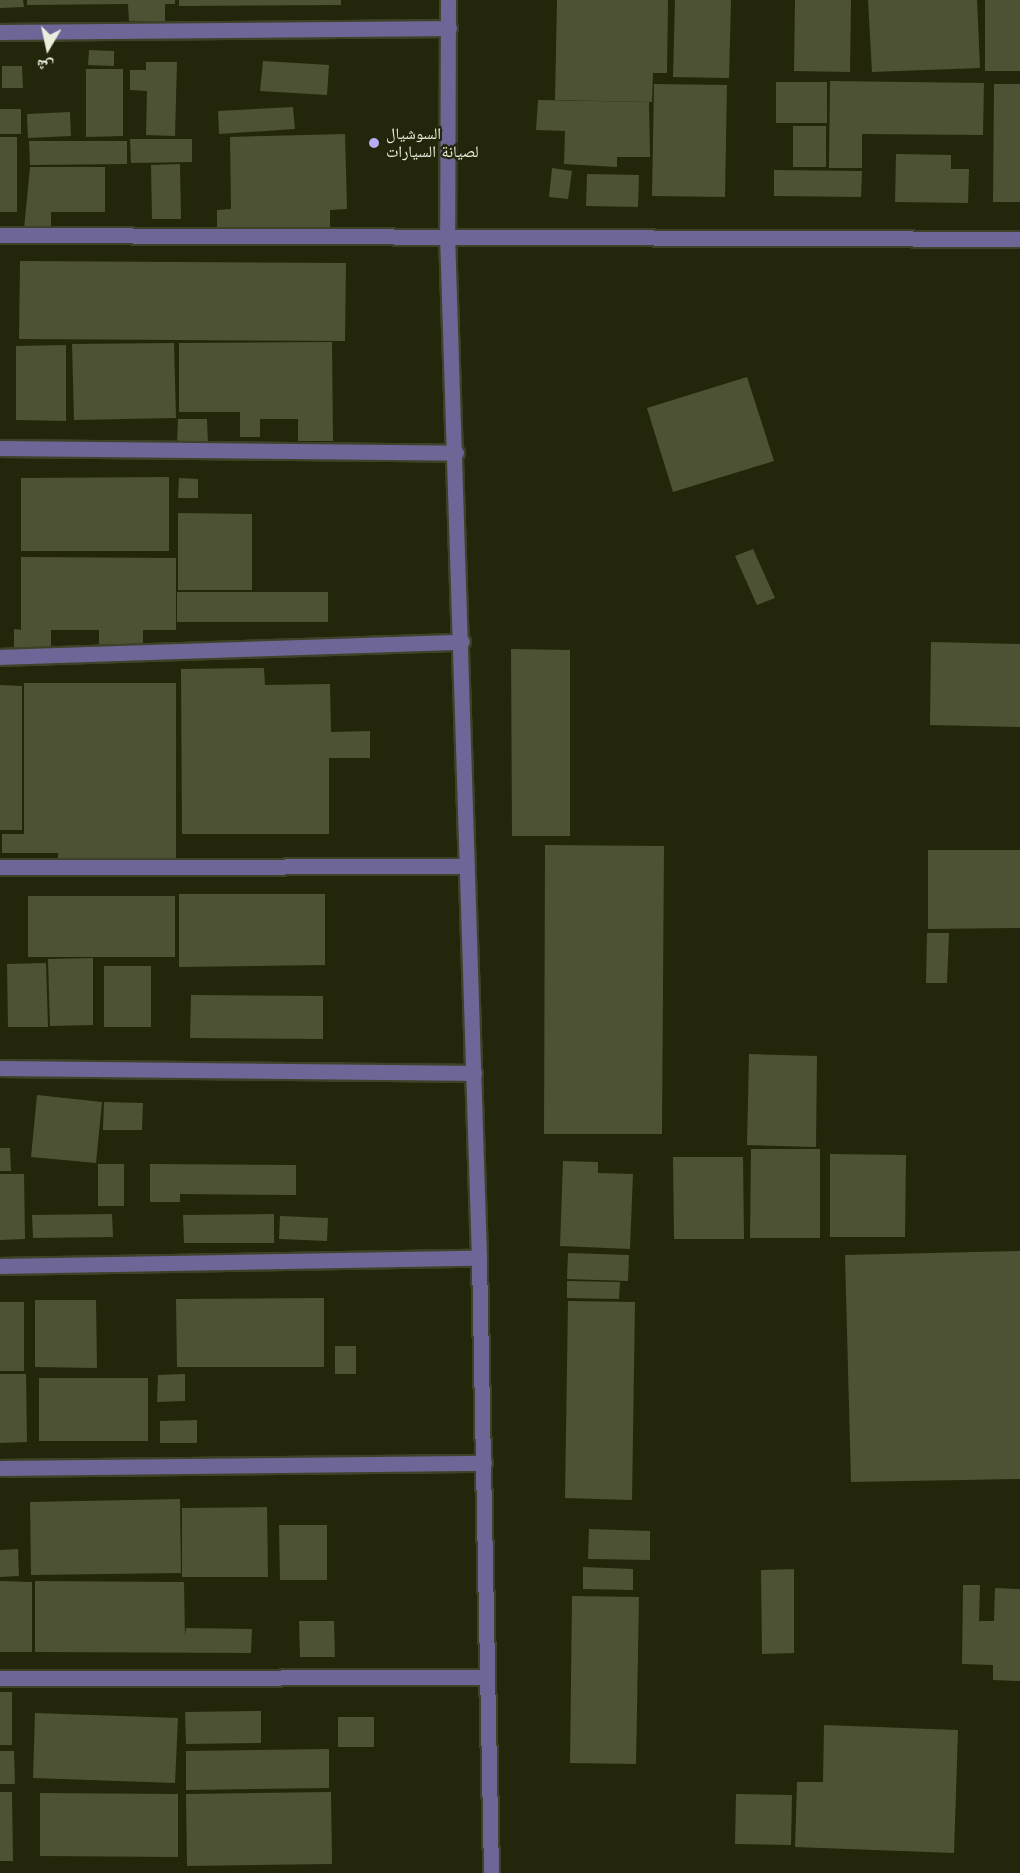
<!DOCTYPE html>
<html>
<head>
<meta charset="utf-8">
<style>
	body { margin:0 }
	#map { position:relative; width:1020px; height:1873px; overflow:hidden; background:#23260a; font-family:"Work Sans","Noto Naskh Arabic",sans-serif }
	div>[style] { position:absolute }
	.building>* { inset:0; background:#4e5234 }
	.roads { filter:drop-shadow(2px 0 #3f4228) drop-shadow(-2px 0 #3f4228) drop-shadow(0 2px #3f4228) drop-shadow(0 -2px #3f4228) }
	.minor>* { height:15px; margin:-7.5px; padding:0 7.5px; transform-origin:7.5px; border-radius:7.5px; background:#6e6697 }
	.dots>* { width:16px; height:16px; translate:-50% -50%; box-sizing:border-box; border:3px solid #23260a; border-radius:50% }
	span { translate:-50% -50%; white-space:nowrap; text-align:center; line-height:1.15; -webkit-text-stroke:4.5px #23260a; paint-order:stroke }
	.poi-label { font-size:16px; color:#ebeedd }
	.left { translate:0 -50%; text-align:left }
	.north { position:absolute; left:18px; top:18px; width:60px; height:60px; -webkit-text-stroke:4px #23260a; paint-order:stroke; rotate:189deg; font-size:16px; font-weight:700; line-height:24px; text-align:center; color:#ebeedd }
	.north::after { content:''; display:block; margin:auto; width:21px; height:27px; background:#ebeedd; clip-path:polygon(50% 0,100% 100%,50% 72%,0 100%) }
</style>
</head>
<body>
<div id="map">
	<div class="building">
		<i style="clip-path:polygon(0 0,23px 0,24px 7px,0 8px)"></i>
		<i style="clip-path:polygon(27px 0,175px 0,175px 4px,165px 4px,165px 22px,129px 21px,128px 4px,27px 5px)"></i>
		<i style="clip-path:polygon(179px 0,341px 0,341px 5px,179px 6px)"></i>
		<i style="clip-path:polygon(557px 0,668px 0,667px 73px,653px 73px,652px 102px,555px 100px)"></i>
		<i style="clip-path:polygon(675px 0,731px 0,729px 78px,673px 77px)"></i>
		<i style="clip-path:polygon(795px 0,851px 0,850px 72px,794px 71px)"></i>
		<i style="clip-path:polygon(868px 0,977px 0,980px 68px,872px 72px)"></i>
		<i style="clip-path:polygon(985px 0,1020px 0,1020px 71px,985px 71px)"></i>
		<i style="clip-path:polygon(89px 50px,114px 51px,114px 66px,88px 65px)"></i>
		<i style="clip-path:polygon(263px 61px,329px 65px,327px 95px,260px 91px)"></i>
		<i style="clip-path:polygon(146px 62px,177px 62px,175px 136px,146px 135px,147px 91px,130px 90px,130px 70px,146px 70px)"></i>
		<i style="clip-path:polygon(2px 66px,22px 66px,23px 88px,2px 88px)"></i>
		<i style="clip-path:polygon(86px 69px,123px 69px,123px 136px,86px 137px)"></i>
		<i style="clip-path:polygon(830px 81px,984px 83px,983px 135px,862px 134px,862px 168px,829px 168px)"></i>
		<i style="clip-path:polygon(776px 82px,827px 82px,827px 123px,776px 123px)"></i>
		<i style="clip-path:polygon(654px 84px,727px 85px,725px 197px,652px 196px)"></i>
		<i style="clip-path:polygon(994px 84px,1020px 84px,1020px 202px,993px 202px)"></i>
		<i style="clip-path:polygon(538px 100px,649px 102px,650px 157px,617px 157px,617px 167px,564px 164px,565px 131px,536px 130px)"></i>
		<i style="clip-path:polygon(293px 107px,295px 129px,219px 134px,218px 111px)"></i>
		<i style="clip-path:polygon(0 109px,21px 109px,21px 134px,0 134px)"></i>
		<i style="clip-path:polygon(70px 112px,71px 136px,28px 138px,27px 114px)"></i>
		<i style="clip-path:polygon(793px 126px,826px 126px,826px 167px,793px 167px)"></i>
		<i style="clip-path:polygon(345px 134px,347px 209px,330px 210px,330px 228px,217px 230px,217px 210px,231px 209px,230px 137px)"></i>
		<i style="clip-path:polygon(0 137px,17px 137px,17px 212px,0 212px)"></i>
		<i style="clip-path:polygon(130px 139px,192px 139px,192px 162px,131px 163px)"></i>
		<i style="clip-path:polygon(29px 141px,127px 141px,127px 164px,30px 165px)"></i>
		<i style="clip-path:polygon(896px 154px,951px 155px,951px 169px,969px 169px,968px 203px,895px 202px)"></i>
		<i style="clip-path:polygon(180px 164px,181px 219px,152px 219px,151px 165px)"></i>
		<i style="clip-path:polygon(30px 167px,105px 167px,105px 212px,51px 212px,51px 229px,24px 229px)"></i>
		<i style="clip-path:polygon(552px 168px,572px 171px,568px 199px,549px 197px)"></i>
		<i style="clip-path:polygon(774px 170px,862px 171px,861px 197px,774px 196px)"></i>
		<i style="clip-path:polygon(587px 174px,639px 175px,638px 207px,586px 206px)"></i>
		<i style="clip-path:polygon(20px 261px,346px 263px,345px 341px,19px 339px)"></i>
		<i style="clip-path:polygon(332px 342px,333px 441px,298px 441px,298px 419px,260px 419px,260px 437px,240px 437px,240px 412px,179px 412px,179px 343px)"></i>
		<i style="clip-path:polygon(174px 343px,176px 418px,74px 420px,72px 344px)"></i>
		<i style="clip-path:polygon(66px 345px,66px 421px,16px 420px,16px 346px)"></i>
		<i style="clip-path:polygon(747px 377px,774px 461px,673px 492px,647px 408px)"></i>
		<i style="clip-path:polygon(178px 419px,207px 419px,208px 445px,177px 445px)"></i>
		<i style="clip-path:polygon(169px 477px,169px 551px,21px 551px,21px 478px)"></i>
		<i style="clip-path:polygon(179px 478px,198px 479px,198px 498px,178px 498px)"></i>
		<i style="clip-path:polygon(178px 513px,252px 514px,252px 590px,178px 590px)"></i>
		<i style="clip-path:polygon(753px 549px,775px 598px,757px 605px,735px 556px)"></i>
		<i style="clip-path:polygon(21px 557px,176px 558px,176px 630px,143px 630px,143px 647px,99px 647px,99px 630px,51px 630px,51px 649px,14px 648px,14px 629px,21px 630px)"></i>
		<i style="clip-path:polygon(177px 592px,328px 592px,328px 622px,177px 622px)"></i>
		<i style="clip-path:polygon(931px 642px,1020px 644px,1020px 727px,930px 725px)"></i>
		<i style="clip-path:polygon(511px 649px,570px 650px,570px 836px,512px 836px)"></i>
		<i style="clip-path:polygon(264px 668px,265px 685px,330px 684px,331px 732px,370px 731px,370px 758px,329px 758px,329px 834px,182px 834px,181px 669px)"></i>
		<i style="clip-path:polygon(24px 683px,176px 683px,176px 862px,58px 862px,58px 853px,2px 853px,2px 834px,24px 834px)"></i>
		<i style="clip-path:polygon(0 685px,22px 686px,22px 830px,0 830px)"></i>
		<i style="clip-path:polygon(545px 845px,664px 846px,662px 1134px,544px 1134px)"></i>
		<i style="clip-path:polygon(928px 850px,1020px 850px,1020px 928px,928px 929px)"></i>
		<i style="clip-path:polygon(179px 894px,325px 894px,325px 965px,179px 967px)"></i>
		<i style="clip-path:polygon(28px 896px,175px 896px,175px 957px,28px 957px)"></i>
		<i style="clip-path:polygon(927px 933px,949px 933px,947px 983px,926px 983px)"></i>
		<i style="clip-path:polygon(93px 958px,93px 1025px,50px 1026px,48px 959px)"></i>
		<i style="clip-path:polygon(46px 963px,48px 1027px,8px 1027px,7px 964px)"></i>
		<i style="clip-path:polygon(104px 966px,151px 966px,151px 1027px,104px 1027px)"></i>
		<i style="clip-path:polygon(191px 995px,323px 996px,323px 1039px,190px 1038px)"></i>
		<i style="clip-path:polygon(749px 1054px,817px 1056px,816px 1147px,747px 1145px)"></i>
		<i style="clip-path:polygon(37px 1095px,102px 1102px,96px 1163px,31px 1157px)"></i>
		<i style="clip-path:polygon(104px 1102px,143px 1103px,142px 1130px,103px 1130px)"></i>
		<i style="clip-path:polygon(0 1148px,10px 1148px,11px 1171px,0 1171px)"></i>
		<i style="clip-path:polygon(751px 1149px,820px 1149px,820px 1238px,750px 1238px)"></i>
		<i style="clip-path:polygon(830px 1154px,906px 1155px,905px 1237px,830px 1237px)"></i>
		<i style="clip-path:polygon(673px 1157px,743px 1157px,744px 1239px,674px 1239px)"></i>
		<i style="clip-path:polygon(563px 1161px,598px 1162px,598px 1173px,633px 1174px,630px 1249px,560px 1246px)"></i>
		<i style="clip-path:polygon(98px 1164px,124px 1164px,124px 1206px,98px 1206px)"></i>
		<i style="clip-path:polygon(150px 1164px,296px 1165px,296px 1195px,180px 1194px,180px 1202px,150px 1202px)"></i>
		<i style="clip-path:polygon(0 1174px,24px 1174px,25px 1239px,0 1240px)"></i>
		<i style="clip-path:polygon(112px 1214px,113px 1237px,33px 1238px,32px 1215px)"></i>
		<i style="clip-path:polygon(274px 1214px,274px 1243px,184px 1243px,183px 1215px)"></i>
		<i style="clip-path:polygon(280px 1216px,328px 1218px,327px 1241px,279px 1239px)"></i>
		<i style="clip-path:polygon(1020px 1251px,1020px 1479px,851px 1482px,845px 1255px)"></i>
		<i style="clip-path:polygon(568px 1253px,629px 1255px,628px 1281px,567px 1279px)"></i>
		<i style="clip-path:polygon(567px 1281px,620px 1282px,619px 1299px,567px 1298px)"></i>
		<i style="clip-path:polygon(324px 1298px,324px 1367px,177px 1367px,176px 1299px)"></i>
		<i style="clip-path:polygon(35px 1300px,96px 1300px,97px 1368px,35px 1367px)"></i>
		<i style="clip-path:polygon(568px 1301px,635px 1302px,632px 1500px,565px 1498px)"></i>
		<i style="clip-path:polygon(0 1302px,24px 1302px,24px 1371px,0 1371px)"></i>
		<i style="clip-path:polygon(335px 1346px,356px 1346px,356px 1374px,335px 1374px)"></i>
		<i style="clip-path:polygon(0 1374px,26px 1374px,27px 1442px,0 1443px)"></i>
		<i style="clip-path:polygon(185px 1374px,185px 1401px,157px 1402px,158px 1375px)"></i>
		<i style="clip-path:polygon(39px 1378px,148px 1378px,148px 1441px,39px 1441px)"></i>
		<i style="clip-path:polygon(197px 1420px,197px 1443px,160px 1443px,160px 1421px)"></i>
		<i style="clip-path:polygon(180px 1499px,181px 1573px,31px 1575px,30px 1502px)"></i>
		<i style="clip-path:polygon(267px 1507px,268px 1577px,182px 1577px,182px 1508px)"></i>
		<i style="clip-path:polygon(279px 1525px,327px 1525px,327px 1580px,280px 1580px)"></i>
		<i style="clip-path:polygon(589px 1529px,650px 1531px,650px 1560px,588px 1559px)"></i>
		<i style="clip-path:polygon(18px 1549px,19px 1576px,0 1577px,0 1550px)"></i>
		<i style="clip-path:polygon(583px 1567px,633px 1569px,633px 1590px,583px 1589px)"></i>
		<i style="clip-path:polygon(794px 1569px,794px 1653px,762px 1654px,761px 1570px)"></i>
		<i style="clip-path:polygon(0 1581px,32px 1582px,32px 1652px,0 1652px)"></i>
		<i style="clip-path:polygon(35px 1581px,184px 1582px,185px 1636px,186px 1628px,252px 1629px,251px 1653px,35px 1652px)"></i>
		<i style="clip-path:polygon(963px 1585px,980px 1585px,979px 1621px,994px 1621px,995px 1588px,1020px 1589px,1020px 1681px,993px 1680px,993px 1665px,962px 1664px)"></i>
		<i style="clip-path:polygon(572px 1596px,639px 1597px,636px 1764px,570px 1763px)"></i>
		<i style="clip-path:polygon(299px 1621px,334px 1621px,335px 1657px,300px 1657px)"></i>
		<i style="clip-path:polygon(0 1692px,12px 1692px,12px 1745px,0 1745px)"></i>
		<i style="clip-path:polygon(261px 1711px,261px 1743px,186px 1744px,185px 1712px)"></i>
		<i style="clip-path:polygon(35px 1713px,178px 1718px,175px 1783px,33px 1778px)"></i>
		<i style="clip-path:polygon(338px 1717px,374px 1717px,374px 1747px,338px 1747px)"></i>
		<i style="clip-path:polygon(824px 1725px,958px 1730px,954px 1853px,795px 1847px,797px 1782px,823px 1782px)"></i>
		<i style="clip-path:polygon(329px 1749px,329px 1788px,186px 1790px,186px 1751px)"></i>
		<i style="clip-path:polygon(0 1751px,14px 1751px,15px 1784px,0 1784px)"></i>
		<i style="clip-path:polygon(0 1792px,12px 1792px,13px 1861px,0 1861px)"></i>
		<i style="clip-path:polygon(331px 1792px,332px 1864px,187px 1866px,186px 1794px)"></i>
		<i style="clip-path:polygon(40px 1793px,178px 1794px,178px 1857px,40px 1856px)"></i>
		<i style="clip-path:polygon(736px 1794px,792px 1795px,791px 1845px,735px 1844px)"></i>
	</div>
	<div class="roads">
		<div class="minor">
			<i style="left:448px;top:0;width:234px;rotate:90.2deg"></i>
			<i style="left:447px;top:234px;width:1024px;rotate:88.21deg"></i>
			<i style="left:479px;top:1258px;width:615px;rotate:88.88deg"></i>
			<i style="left:0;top:32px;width:449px;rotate:-0.5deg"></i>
			<i style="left:0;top:235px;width:1020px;rotate:0.22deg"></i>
			<i style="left:0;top:448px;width:456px;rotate:0.6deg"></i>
			<i style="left:0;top:657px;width:462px;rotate:-1.9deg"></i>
			<i style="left:0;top:867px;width:466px;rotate:-0.1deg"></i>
			<i style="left:0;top:1068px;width:474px;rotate:0.6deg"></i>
			<i style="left:0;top:1266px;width:479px;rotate:-1deg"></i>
			<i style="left:0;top:1468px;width:484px;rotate:-0.6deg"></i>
			<i style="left:0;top:1678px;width:486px;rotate:-0.1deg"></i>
		</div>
	</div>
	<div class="dots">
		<i style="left:374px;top:143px;background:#b8abf7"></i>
	</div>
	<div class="poi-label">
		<span class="left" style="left:386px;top:143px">السوشيال<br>لصيانة السيارات</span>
	</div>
	<div class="north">ش</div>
</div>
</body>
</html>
